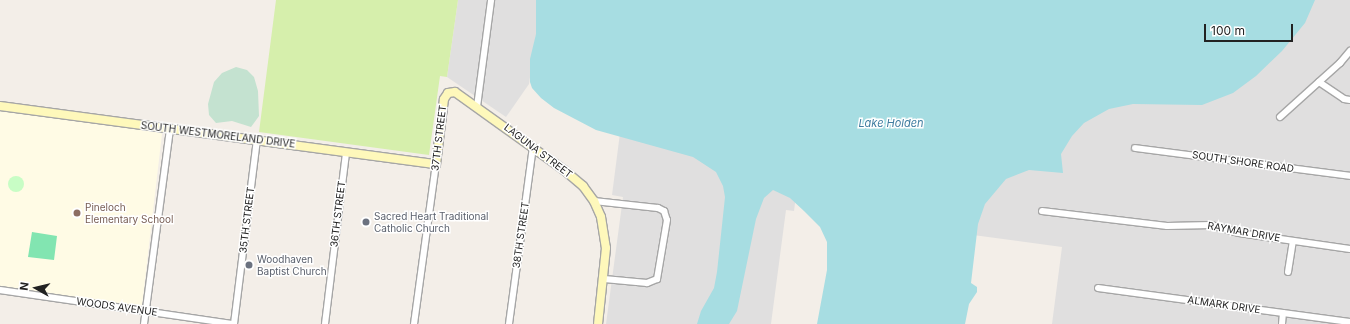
<!DOCTYPE html>
<html>
<head>
<meta charset="utf-8">
<style>
	body { margin:0 }
	#map { position:relative; width:1350px; height:324px; overflow:hidden; background:#f3eee8; font-family:Inter,sans-serif }
	div>[style] { position:absolute }
	.residential>* { inset:0; background:#e0dfdf }
	.education>* { inset:0; background:#fffbe5 }
	.grass>* { inset:0; background:#d6efac }
	.wetland>* { inset:0; background:#c4e2d0 }
	.park>* { inset:0; background:#c8fdc5 }
	.round { border-radius:50% }
	.pitch>* { inset:0; background:#82e5b1 }
	.water>* { inset:0; background:#a7dde2 }
	.roads { filter:drop-shadow(1px 0 #a6a6a6) drop-shadow(-1px 0 #a6a6a6) drop-shadow(0 1px #a6a6a6) drop-shadow(0 -1px #a6a6a6) }
	.street>* { height:6px; margin:-3px; padding:0 3px; transform-origin:3px; border-radius:3px; background:#fff }
	.secondary>* { height:8px; margin:-4px; padding:0 4px; transform-origin:4px; border-radius:4px; background:#fef8bb }
	.dots>* { width:11px; height:11px; translate:-50% -50%; box-sizing:border-box; border:2px solid #fff; border-radius:50% }
	span { translate:-50% -50%; white-space:nowrap; text-align:center; line-height:1.15; -webkit-text-stroke:3px #fff; paint-order:stroke }
	.street-label { font-size:10px; color:#222 }
	.education-label { font-size:10px; color:#785e54 }
	.left { translate:0 -50%; text-align:left }
	.worship-label { font-size:10px; color:#5b616d }
	.water-label { font-size:11px; color:#3f7da0; font-style:italic }
	.north { position:absolute; left:16px; top:268px; width:40px; height:40px; -webkit-text-stroke:3px #fff; paint-order:stroke; rotate:278deg; font-size:11px; font-weight:700; line-height:16px; text-align:center; color:#222 }
	.north::after { content:''; display:block; margin:auto; width:14px; height:18px; background:#222; clip-path:polygon(50% 0,100% 100%,50% 72%,0 100%) }
	.scale { position:absolute; left:1204px; top:24px; width:89px; height:18px; box-sizing:border-box; border:2px solid #222; border-top:0; padding-left:5px; font-size:12px; line-height:14px; white-space:nowrap; color:#222; -webkit-text-stroke:3px #fff; paint-order:stroke }
</style>
</head>
<body>
<div id="map">
	<div class="residential">
		<i style="clip-path:polygon(458px 0,541px 0,529px 84px,506px 117px,447px 77px)"></i>
		<i style="clip-path:polygon(1229px 0,1350px 0,1350px 324px,1052px 324px,1062px 247px,831px 216px)"></i>
		<i style="clip-path:polygon(636px 9px,817px 34px,794px 211px,786px 210px,771px 324px,606px 324px,623px 197px,612px 195px)"></i>
	</div>
	<div class="education">
		<i style="clip-path:polygon(0 108px,157px 129px,162px 134px,142px 305px,136px 307px,0 287px)"></i>
	</div>
	<div class="grass">
		<i style="clip-path:polygon(276px 0,458px 0,447px 77px,440px 76px,429px 155px,259px 132px)"></i>
	</div>
	<div class="wetland">
		<i style="clip-path:polygon(236px 67px,247px 70px,254px 77px,258px 91px,259px 116px,251px 127px,232px 121px,216px 123px,209px 115px,208px 104px,214px 82px,222px 73px)"></i>
	</div>
	<div class="park">
		<i class="round" style="left:8px;top:176px;width:16px;height:16px"></i>
	</div>
	<div class="pitch">
		<i style="clip-path:polygon(32px 232px,57px 236px,54px 260px,28px 257px)"></i>
	</div>
	<div class="water">
		<i style="clip-path:polygon(536px 0,1315px 0,1305px 23px,1282px 51px,1256px 76px,1233px 93px,1202px 105px,1133px 104px,1109px 109px,1084px 123px,1072px 136px,1061px 154px,1063px 173px,1029px 170px,1006px 179px,985px 204px,978px 224px,971px 283px,977px 287px,977px 292px,969px 304px,965px 324px,817px 324px,827px 270px,827px 242px,820px 227px,804px 211px,790px 198px,773px 190px,764px 198px,756px 219px,737px 311px,729px 324px,697px 324px,701px 311px,714px 288px,717px 272px,725px 197px,723px 186px,716px 172px,693px 157px,596px 130px,554px 108px,541px 98px,532px 88px,530px 82px,530px 59px,536px 34px)"></i>
	</div>
	<div class="roads">
		<div class="street">
			<i style="left:1319px;top:82px;width:30px;rotate:34deg"></i>
			<i style="left:1344px;top:99px;width:6px;rotate:9deg"></i>
			<i style="left:477px;top:107px;width:108px;rotate:-82.5deg"></i>
			<i style="left:1280px;top:117px;width:81px;rotate:-42deg"></i>
			<i style="left:1340px;top:63px;width:16px;rotate:-50deg"></i>
			<i style="left:1135px;top:148px;width:217px;rotate:7.4deg"></i>
			<i style="left:594px;top:201px;width:64px;rotate:6.2deg"></i>
			<i style="left:658px;top:208px;width:7px;rotate:27deg"></i>
			<i style="left:664px;top:211px;width:9px;rotate:72deg"></i>
			<i style="left:667px;top:220px;width:60px;rotate:99.6deg"></i>
			<i style="left:657px;top:279px;width:11px;rotate:158deg"></i>
			<i style="left:647px;top:283px;width:43px;rotate:-174.7deg"></i>
			<i style="left:1042px;top:211px;width:126px;rotate:6.8deg"></i>
			<i style="left:1167px;top:226px;width:44px;rotate:-1.3deg"></i>
			<i style="left:1211px;top:225px;width:29px;rotate:16deg"></i>
			<i style="left:1239px;top:233px;width:112px;rotate:8.2deg"></i>
			<i style="left:1288px;top:272px;width:31px;rotate:-81deg"></i>
			<i style="left:1098px;top:288px;width:254px;rotate:7.7deg"></i>
			<i style="left:0;top:290px;width:235px;rotate:8.3deg"></i>
			<i style="left:144px;top:324px;width:197px;rotate:-82.4deg"></i>
			<i style="left:234px;top:324px;width:186px;rotate:-82.9deg"></i>
			<i style="left:325px;top:324px;width:173px;rotate:-83deg"></i>
			<i style="left:414px;top:324px;width:162px;rotate:-82.2deg"></i>
			<i style="left:509px;top:324px;width:179px;rotate:-82.3deg"></i>
			<i style="left:1282px;top:324px;width:11px;rotate:-85deg"></i>
		</div>
		<div class="secondary">
			<i style="left:0;top:106px;width:440px;rotate:7.6deg"></i>
			<i style="left:436px;top:164px;width:65px;rotate:-83deg"></i>
			<i style="left:444px;top:99px;width:7px;rotate:-56deg"></i>
			<i style="left:448px;top:93px;width:7px;rotate:-8deg"></i>
			<i style="left:455px;top:92px;width:134px;rotate:35.6deg"></i>
			<i style="left:564px;top:170px;width:25px;rotate:40deg"></i>
			<i style="left:583px;top:186px;width:19px;rotate:54deg"></i>
			<i style="left:594px;top:201px;width:17px;rotate:66deg"></i>
			<i style="left:601px;top:217px;width:31px;rotate:81deg"></i>
			<i style="left:606px;top:248px;width:76px;rotate:96deg"></i>
		</div>
	</div>
	<div class="dots">
		<i style="left:77px;top:213px;background:#8d6e63"></i>
		<i style="left:366px;top:222px;background:#6b7280"></i>
		<i style="left:249px;top:265px;background:#6b7280"></i>
	</div>
	<div class="street-label">
		<span style="left:218px;top:135px;rotate:7deg">SOUTH WESTMORELAND DRIVE</span>
		<span style="left:439px;top:138px;rotate:-83deg">37TH STREET</span>
		<span style="left:538px;top:151px;rotate:37deg">LAGUNA STREET</span>
		<span style="left:1243px;top:162px;rotate:8deg">SOUTH SHORE ROAD</span>
		<span style="left:338px;top:214px;rotate:-83deg">36TH STREET</span>
		<span style="left:247px;top:220px;rotate:-83deg">35TH STREET</span>
		<span style="left:1244px;top:232px;rotate:10deg">RAYMAR DRIVE</span>
		<span style="left:521px;top:235px;rotate:-82deg">38TH STREET</span>
		<span style="left:1224px;top:305px;rotate:8deg">ALMARK DRIVE</span>
		<span style="left:117px;top:307px;rotate:8deg">WOODS AVENUE</span>
	</div>
	<div class="education-label">
		<span class="left" style="left:85px;top:213px">Pineloch<br>Elementary School</span>
	</div>
	<div class="worship-label">
		<span class="left" style="left:374px;top:222px">Sacred Heart Traditional<br>Catholic Church</span>
		<span class="left" style="left:257px;top:265px">Woodhaven<br>Baptist Church</span>
	</div>
	<div class="water-label">
		<span style="left:891px;top:123px">Lake Holden</span>
	</div>
	<div class="north">N</div>
	<div class="scale">100 m</div>
</div>
</body>
</html>
